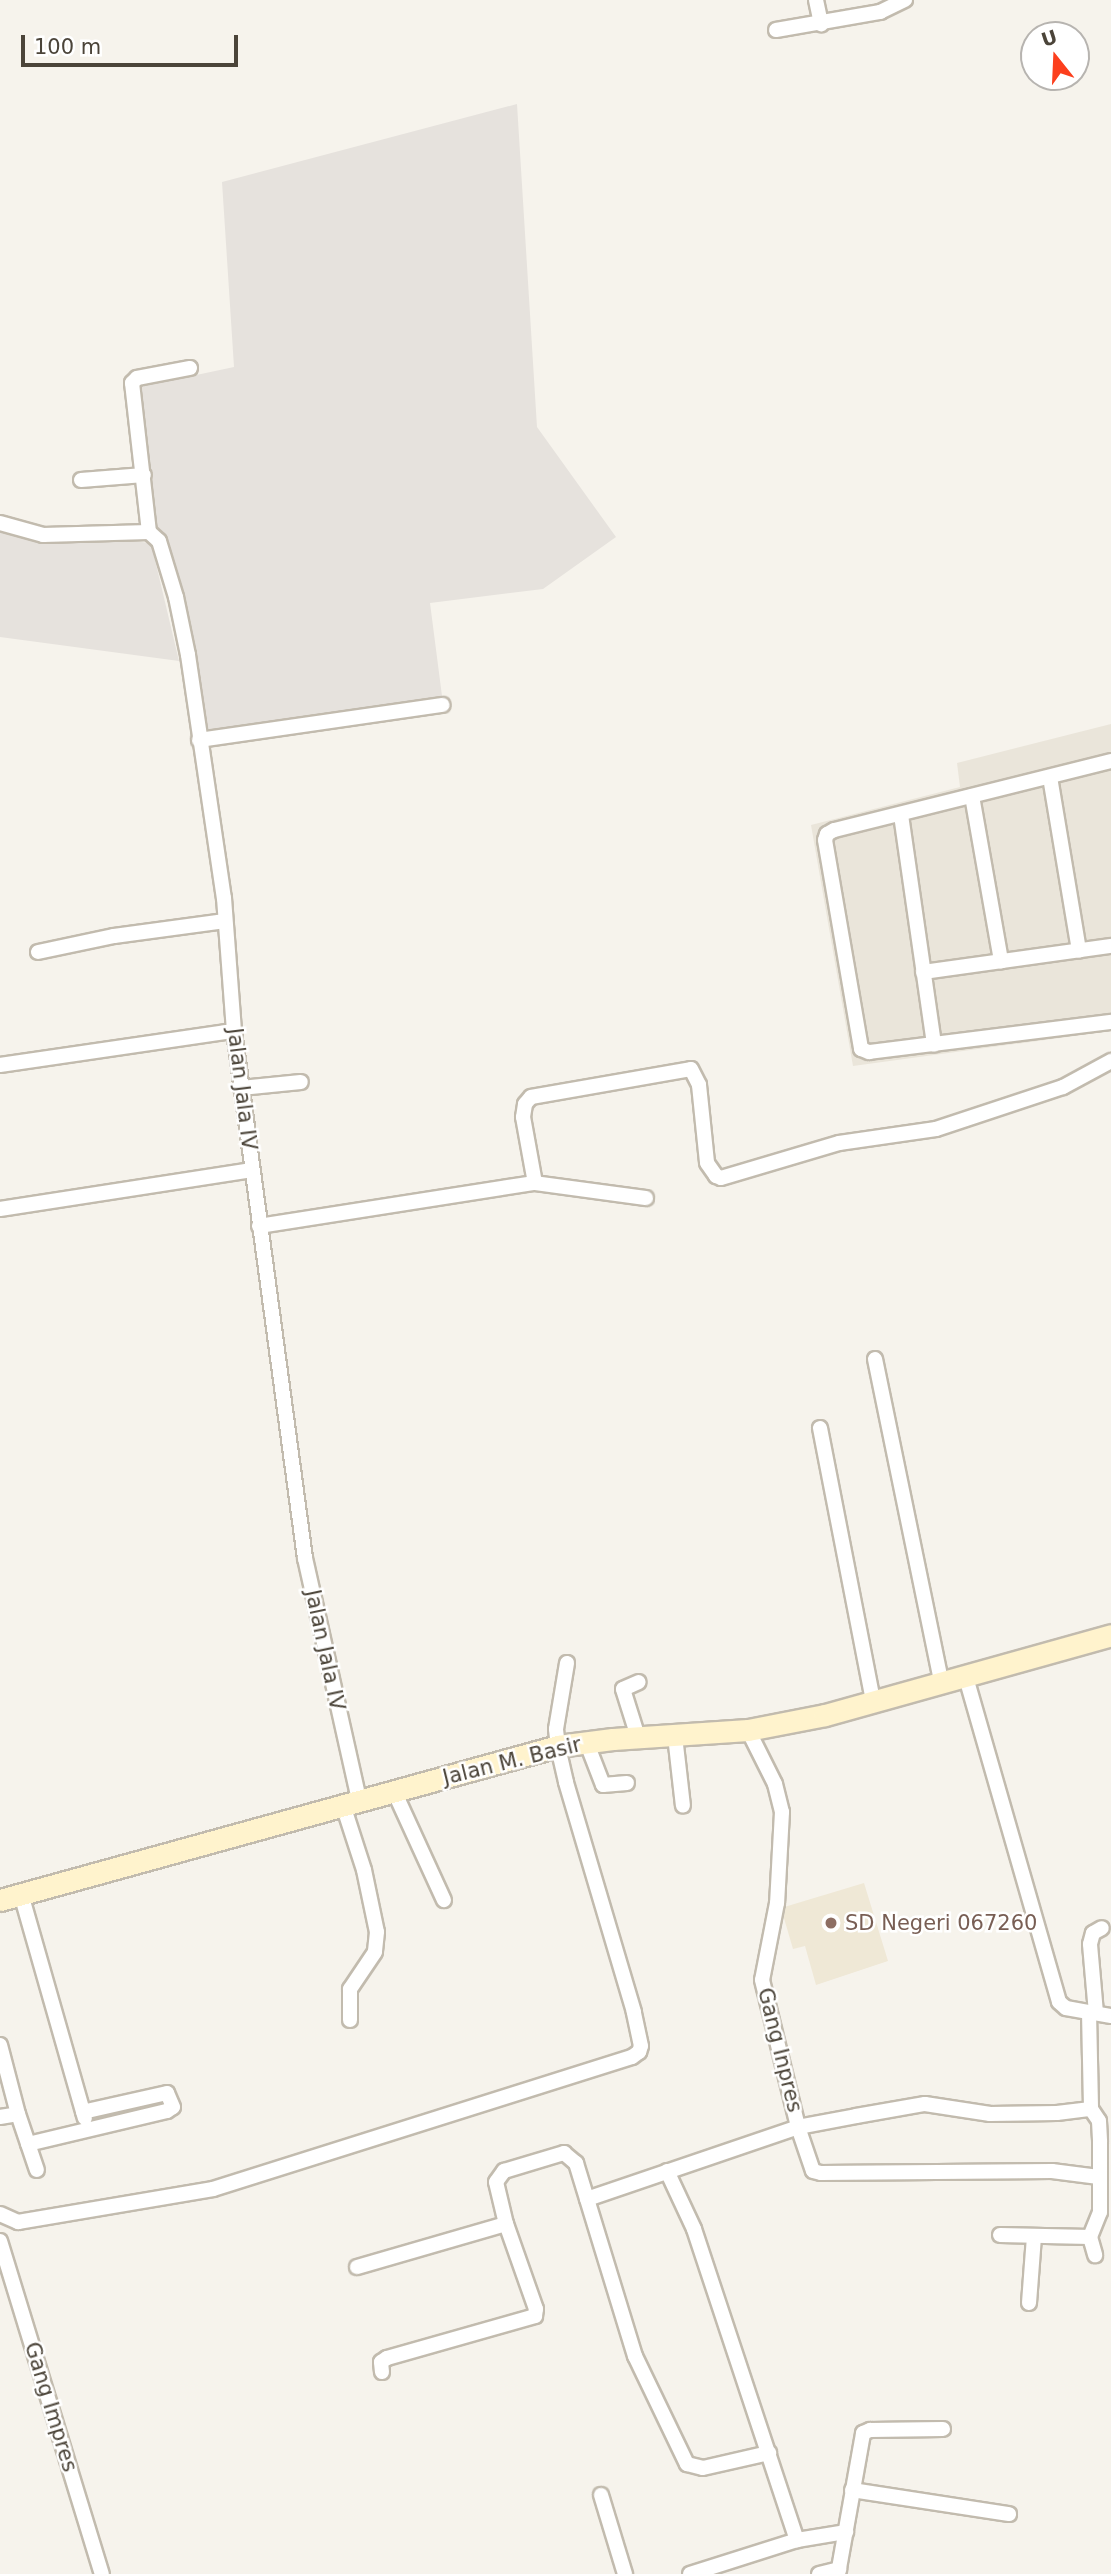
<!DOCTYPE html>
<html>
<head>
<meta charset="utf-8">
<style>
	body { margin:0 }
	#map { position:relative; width:1111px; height:2574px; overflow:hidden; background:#f6f3ec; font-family:"DejaVu Sans",sans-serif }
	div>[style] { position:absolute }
	.residential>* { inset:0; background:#eae5da }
	.industrial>* { inset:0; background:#e6e2dd }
	.education>* { inset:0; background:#efe8d6 }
	.roads { filter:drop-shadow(2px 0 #c2bbae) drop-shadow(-2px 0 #c2bbae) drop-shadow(0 2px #c2bbae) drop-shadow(0 -2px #c2bbae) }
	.minor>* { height:14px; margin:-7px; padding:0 7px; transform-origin:7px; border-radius:7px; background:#fff }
	.secondary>* { height:21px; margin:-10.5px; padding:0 10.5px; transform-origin:10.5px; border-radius:10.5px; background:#fff3cd }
	.dots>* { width:19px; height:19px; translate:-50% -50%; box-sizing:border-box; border:4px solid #fff; border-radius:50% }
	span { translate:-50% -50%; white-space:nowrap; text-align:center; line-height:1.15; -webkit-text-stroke:5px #fff; paint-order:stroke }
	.street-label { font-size:21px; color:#4b4439 }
	.education-label { font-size:21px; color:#785e54 }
	.left { translate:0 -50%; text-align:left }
	.north { position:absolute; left:1020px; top:21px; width:70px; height:70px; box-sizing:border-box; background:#fff; border:2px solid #b7b4b0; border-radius:50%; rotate:342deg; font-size:19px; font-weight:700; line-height:28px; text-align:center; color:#4b4439 }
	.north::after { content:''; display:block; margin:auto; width:24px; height:32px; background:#fc3f1d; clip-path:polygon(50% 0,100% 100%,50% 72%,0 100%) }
	.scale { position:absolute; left:21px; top:35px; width:217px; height:32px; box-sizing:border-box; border:4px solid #4b4439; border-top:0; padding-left:9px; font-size:21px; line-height:24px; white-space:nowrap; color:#4b4439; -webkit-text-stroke:5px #fff; paint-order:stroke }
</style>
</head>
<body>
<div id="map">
	<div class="residential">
		<i style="clip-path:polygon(1111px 724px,1111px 1031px,853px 1066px,811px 825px,960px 787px,957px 763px)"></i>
	</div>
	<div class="industrial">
		<i style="clip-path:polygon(517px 104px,537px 427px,616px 537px,543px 589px,430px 603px,442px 696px,204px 735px,180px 595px,147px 520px,135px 388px,234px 367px,222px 182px)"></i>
		<i style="clip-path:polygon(0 528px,151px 543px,179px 661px,0 637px)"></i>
	</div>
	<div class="education">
		<i style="clip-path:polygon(864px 1883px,888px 1961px,816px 1985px,805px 1946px,793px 1949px,781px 1908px)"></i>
	</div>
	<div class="roads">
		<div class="minor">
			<i style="left:816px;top:0;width:25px;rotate:78deg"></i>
			<i style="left:776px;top:30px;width:106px;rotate:-9.8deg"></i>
			<i style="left:880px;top:12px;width:28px;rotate:-26deg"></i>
			<i style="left:81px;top:480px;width:63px;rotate:-4.5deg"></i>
			<i style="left:0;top:523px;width:45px;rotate:15.6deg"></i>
			<i style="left:43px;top:535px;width:106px;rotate:-1.6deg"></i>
			<i style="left:149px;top:532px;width:13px;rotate:42deg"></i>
			<i style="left:159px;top:541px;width:59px;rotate:73.1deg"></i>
			<i style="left:176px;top:597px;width:59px;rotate:78.3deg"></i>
			<i style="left:188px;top:655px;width:246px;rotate:81.6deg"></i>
			<i style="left:224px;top:898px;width:133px;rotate:85.7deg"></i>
			<i style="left:234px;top:1031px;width:532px;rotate:82.33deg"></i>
			<i style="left:305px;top:1558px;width:248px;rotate:77.4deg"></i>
			<i style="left:149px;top:532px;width:150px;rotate:-96.5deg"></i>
			<i style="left:132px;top:383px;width:7px;rotate:-45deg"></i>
			<i style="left:137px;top:378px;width:54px;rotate:-10.7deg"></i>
			<i style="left:199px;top:740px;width:246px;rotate:-8.2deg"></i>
			<i style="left:1111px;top:761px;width:285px;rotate:166deg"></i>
			<i style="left:834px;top:830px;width:8px;rotate:150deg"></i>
			<i style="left:827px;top:834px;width:6px;rotate:108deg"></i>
			<i style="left:825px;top:840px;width:212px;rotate:80.2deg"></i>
			<i style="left:861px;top:1049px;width:9px;rotate:21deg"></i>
			<i style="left:869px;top:1052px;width:244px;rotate:-7.1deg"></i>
			<i style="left:1050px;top:777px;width:176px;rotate:80.5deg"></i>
			<i style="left:972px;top:796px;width:168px;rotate:80deg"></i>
			<i style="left:901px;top:815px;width:232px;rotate:81.8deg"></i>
			<i style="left:38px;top:952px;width:78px;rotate:-11.9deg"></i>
			<i style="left:114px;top:936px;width:112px;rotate:-7.7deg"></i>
			<i style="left:923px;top:972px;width:190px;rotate:-7.9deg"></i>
			<i style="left:0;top:1065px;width:236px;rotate:-8.3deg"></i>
			<i style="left:241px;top:1088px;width:60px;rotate:-5.7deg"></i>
			<i style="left:535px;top:1183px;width:112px;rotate:7.7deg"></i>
			<i style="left:0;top:1209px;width:255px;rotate:-8.8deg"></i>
			<i style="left:259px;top:1226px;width:279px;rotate:-8.9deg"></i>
			<i style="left:535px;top:1183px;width:67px;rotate:-100.3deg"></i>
			<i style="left:523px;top:1117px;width:13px;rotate:-81deg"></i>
			<i style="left:525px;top:1104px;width:9px;rotate:-49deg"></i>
			<i style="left:531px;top:1097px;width:162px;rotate:-9.9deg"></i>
			<i style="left:691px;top:1069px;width:18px;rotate:63deg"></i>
			<i style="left:699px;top:1085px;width:78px;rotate:84.1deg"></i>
			<i style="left:707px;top:1163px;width:16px;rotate:55deg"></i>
			<i style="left:716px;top:1176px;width:5px;rotate:22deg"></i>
			<i style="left:721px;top:1178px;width:123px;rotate:-16.5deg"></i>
			<i style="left:839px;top:1143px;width:98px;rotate:-8.2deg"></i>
			<i style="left:936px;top:1129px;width:134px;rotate:-18.3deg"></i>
			<i style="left:1063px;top:1087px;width:55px;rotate:-28.4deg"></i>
			<i style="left:875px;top:1359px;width:329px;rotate:78.4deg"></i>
			<i style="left:820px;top:1428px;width:278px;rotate:79deg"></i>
			<i style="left:965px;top:1674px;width:341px;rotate:74deg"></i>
			<i style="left:1059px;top:2002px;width:9px;rotate:41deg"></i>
			<i style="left:1066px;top:2008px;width:46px;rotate:10.1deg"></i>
			<i style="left:748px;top:1730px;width:60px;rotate:63.4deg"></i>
			<i style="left:775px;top:1784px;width:29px;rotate:76deg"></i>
			<i style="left:782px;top:1812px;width:91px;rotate:93.1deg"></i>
			<i style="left:777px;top:1903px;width:78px;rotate:101deg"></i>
			<i style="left:762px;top:1980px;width:151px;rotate:76.2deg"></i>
			<i style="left:798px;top:2127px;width:46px;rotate:71.2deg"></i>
			<i style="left:813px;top:2171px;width:8px;rotate:14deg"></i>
			<i style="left:821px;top:2173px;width:231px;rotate:-0.5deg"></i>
			<i style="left:1052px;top:2171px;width:47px;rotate:7.3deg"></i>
			<i style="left:675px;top:1736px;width:70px;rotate:83.5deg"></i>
			<i style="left:638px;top:1737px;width:50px;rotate:-107.4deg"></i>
			<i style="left:623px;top:1689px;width:17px;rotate:-24deg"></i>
			<i style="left:586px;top:1741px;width:47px;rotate:68.9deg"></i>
			<i style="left:603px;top:1785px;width:24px;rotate:-5deg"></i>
			<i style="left:394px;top:1791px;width:120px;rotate:65.4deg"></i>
			<i style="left:343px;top:1805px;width:68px;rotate:72.1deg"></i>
			<i style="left:364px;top:1870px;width:63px;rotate:78.2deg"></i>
			<i style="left:377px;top:1932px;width:20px;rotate:96deg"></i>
			<i style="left:375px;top:1952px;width:45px;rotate:124deg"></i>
			<i style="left:350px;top:1989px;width:31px;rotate:90deg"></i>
			<i style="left:21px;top:1894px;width:233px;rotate:74.1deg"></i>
			<i style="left:1089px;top:2012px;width:97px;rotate:88.8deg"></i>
			<i style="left:1091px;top:2109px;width:14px;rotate:56deg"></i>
			<i style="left:1099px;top:2121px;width:21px;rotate:87deg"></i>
			<i style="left:1100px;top:2142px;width:70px;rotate:90deg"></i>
			<i style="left:1100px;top:2212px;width:27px;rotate:112deg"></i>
			<i style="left:1090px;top:2237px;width:19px;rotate:74deg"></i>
			<i style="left:1096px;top:2013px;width:69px;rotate:-95deg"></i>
			<i style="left:1090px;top:1944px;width:11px;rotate:-75deg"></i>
			<i style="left:1093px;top:1933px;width:10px;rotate:-29deg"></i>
			<i style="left:0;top:2045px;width:71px;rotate:75.4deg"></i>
			<i style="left:0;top:2117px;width:18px;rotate:-9deg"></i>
			<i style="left:18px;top:2114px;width:59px;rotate:71.3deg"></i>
			<i style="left:28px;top:2144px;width:143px;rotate:-13.4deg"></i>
			<i style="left:167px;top:2111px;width:7px;rotate:-34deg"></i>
			<i style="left:173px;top:2107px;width:15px;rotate:-113deg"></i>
			<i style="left:167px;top:2093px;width:86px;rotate:167.3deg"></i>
			<i style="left:667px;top:2171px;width:64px;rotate:65deg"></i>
			<i style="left:694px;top:2229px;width:328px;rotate:71.7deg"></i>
			<i style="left:587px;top:2199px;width:223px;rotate:-18.8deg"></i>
			<i style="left:798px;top:2127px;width:59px;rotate:-10.7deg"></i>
			<i style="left:856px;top:2116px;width:70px;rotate:-9.9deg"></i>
			<i style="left:925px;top:2104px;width:66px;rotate:8.7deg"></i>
			<i style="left:990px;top:2114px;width:67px;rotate:-0.9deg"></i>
			<i style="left:1057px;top:2113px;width:34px;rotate:-7deg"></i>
			<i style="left:0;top:2214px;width:20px;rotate:24deg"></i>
			<i style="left:18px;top:2222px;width:198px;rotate:-9.6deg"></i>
			<i style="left:213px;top:2189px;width:439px;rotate:-17.5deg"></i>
			<i style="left:632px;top:2057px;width:9px;rotate:-36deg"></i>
			<i style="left:639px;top:2052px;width:6px;rotate:-72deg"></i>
			<i style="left:641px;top:2046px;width:35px;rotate:-102deg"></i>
			<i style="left:634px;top:2012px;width:240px;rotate:-106.5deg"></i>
			<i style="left:566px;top:1782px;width:37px;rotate:-103deg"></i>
			<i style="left:558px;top:1746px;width:17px;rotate:-97deg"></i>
			<i style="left:556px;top:1729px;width:67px;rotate:-80.5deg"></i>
			<i style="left:1000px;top:2235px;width:90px;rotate:1.3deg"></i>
			<i style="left:0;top:2241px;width:348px;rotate:73deg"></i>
			<i style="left:357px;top:2267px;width:155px;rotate:-16.1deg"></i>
			<i style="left:1029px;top:2303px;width:67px;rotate:-85.7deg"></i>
			<i style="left:382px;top:2372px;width:10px;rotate:-96deg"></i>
			<i style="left:381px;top:2362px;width:7px;rotate:-34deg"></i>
			<i style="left:387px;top:2358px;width:154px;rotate:-15.8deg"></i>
			<i style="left:535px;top:2316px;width:7px;rotate:-82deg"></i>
			<i style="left:536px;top:2309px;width:90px;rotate:-109.4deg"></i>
			<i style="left:506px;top:2224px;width:43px;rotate:-103.4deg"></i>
			<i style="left:496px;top:2182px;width:14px;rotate:-54deg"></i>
			<i style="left:504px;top:2171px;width:63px;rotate:-16.7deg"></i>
			<i style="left:564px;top:2153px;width:16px;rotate:40deg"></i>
			<i style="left:576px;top:2163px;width:202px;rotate:73deg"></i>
			<i style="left:635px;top:2356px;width:120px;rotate:64.3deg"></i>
			<i style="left:687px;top:2464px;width:16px;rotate:14deg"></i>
			<i style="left:703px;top:2468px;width:68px;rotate:-12.8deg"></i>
			<i style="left:852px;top:2490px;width:159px;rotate:8.7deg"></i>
			<i style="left:601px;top:2495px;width:83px;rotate:73.1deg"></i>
			<i style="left:690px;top:2574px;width:112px;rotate:-17.6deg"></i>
			<i style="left:797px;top:2540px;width:50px;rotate:-9.3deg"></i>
			<i style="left:819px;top:2574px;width:21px;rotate:-14deg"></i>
			<i style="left:838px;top:2574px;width:143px;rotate:-79.9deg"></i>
			<i style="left:863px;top:2433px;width:8px;rotate:-23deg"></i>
			<i style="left:870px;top:2430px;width:73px;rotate:-0.8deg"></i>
		</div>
		<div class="secondary">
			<i style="left:0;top:1900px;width:579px;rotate:-15.43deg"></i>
			<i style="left:558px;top:1746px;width:55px;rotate:-7.3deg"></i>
			<i style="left:613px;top:1739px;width:135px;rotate:-3.8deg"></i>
			<i style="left:748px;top:1730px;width:78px;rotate:-11deg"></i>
			<i style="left:825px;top:1715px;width:297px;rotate:-15.6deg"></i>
		</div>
	</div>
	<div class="dots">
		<i style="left:831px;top:1923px;background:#8d6e63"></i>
	</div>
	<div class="street-label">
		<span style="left:242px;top:1089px;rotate:83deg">Jalan Jala IV</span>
		<span style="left:325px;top:1650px;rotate:78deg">Jalan Jala IV</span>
		<span style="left:512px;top:1761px;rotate:-14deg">Jalan M. Basir</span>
		<span style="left:780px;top:2050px;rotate:76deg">Gang Inpres</span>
		<span style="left:51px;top:2407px;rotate:73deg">Gang Impres</span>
	</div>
	<div class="education-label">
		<span class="left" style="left:845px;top:1923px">SD Negeri 067260</span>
	</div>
	<div class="north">U</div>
	<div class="scale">100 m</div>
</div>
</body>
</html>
